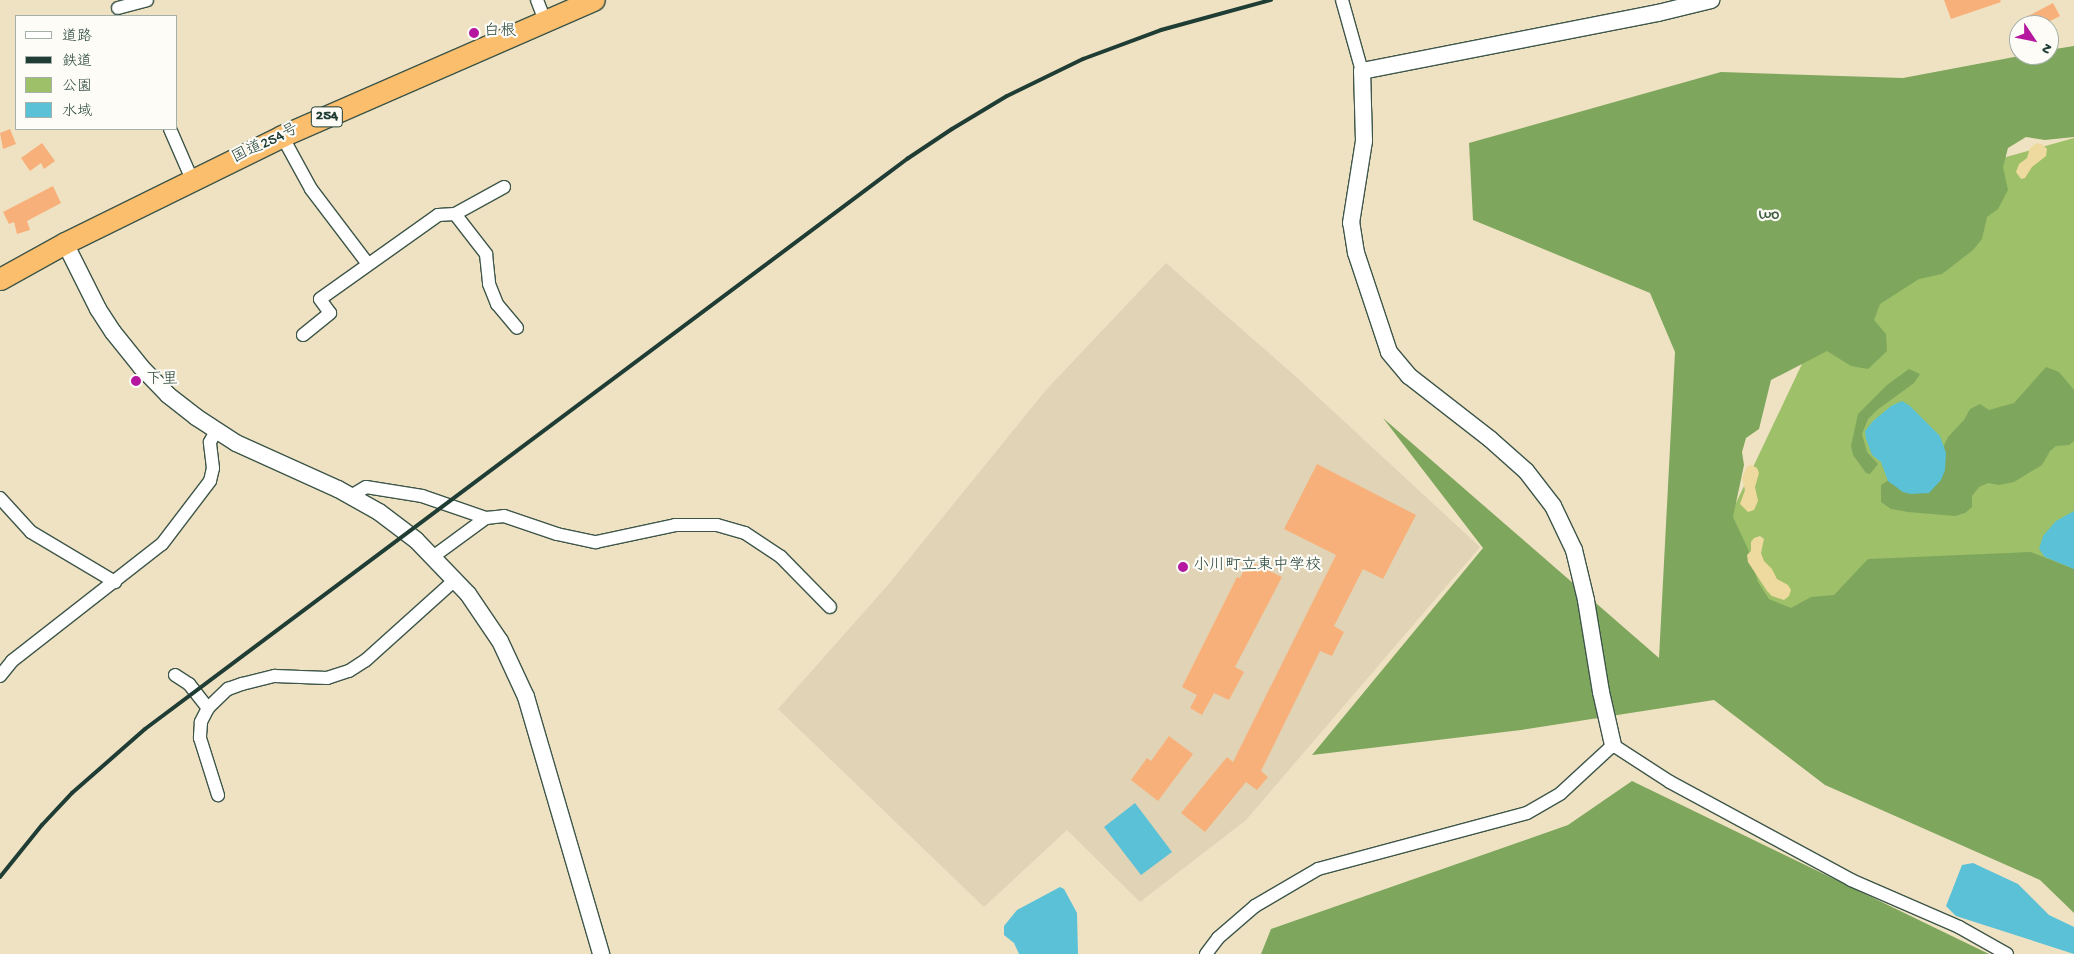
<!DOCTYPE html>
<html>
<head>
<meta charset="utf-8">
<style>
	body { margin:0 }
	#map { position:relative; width:2074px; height:954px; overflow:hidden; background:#efe2c3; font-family:"Gochi Hand","Klee One",sans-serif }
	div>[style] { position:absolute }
	.built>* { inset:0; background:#e1d3b5 }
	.green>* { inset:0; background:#9dc069 }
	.forest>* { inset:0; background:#7ea65d }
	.sand>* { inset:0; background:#eeda9e }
	.water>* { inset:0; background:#5ac1d7 }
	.building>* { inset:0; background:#f8b07a }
	.roads { filter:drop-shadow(1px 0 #3e5649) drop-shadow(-1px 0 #3e5649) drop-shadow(0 1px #3e5649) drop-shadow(0 -1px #3e5649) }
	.minor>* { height:12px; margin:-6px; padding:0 6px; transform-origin:6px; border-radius:6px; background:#fff }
	.tertiary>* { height:16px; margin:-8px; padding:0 8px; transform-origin:8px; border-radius:8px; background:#fff }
	.trunk>* { height:21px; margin:-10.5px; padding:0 10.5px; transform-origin:10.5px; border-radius:10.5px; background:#fabe6d }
	.rail>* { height:4px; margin:-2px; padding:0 2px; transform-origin:2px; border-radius:2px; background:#1f3d34 }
	.dots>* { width:14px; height:14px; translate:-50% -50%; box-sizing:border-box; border:2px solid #fdfcf7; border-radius:50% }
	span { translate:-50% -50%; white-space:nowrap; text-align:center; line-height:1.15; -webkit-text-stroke:4.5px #fdfcf7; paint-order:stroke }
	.shield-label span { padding:1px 4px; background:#fdfcf7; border:1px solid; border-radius:4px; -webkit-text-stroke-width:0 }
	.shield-label { font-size:15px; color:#1f3d34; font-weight:700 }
	.poi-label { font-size:16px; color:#1f3d34 }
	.left { translate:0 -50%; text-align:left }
	.street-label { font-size:16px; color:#1f3d34 }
	.park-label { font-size:16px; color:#3e5e41 }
	.legend { position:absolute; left:15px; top:15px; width:162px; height:115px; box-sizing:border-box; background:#fdfcf7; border:1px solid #a4b0a9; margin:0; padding:6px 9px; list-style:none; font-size:15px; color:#1f3d34 }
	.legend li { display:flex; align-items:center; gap:10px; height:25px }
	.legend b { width:25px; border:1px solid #a4b0a9 }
	.north { position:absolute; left:2009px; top:15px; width:50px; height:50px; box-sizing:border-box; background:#fdfcf7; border:1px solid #a4b0a9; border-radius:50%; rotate:124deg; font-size:14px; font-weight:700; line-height:20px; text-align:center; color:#1f3d34 }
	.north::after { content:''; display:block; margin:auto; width:18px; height:22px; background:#b5179e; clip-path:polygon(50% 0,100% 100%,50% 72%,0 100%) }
</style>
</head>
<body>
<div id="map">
	<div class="built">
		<i style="clip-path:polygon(1166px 263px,1294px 375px,1480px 547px,1246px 820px,1140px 902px,1067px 830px,984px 907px,778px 709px,887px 586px,1046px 390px)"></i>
	</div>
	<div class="green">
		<i style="clip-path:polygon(2074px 138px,2074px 645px,1689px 602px,1884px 191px)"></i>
	</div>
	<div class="forest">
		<i style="clip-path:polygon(2074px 46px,2074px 137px,2045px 140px,2026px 137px,2008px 148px,2003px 167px,2008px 190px,1998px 209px,1987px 217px,1982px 239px,1973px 250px,1942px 274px,1919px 279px,1880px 304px,1874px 320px,1886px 334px,1887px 351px,1868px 369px,1851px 366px,1827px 351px,1771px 380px,1759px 429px,1746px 438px,1742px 452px,1744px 465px,1733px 517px,1748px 549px,1758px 582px,1769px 599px,1791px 608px,1811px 597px,1834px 595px,1868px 559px,2031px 552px,2074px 569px,2074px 913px,2040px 880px,1825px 785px,1714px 700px,1521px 730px,1312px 755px,1483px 548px,1383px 418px,1659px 658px,1675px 352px,1650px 293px,1473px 220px,1469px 143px,1721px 72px,1903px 78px,2025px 55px,2049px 55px,2049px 50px)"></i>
		<i style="clip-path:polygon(2046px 367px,2059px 372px,2074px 390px,2074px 441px,2069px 445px,2056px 446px,2050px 451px,2042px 465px,2014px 482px,1999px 485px,1988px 483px,1979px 487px,1972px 496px,1972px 507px,1965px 513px,1955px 516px,1908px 512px,1891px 509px,1881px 502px,1881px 485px,1895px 476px,1937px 460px,1948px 437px,1964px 420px,1970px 409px,1980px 404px,1989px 410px,2014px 403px)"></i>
		<i style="clip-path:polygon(1909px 369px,1920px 374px,1914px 383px,1877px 410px,1868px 419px,1862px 434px,1867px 452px,1878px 464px,1870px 474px,1866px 473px,1853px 455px,1851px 446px,1858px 414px,1887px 385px)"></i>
		<i style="clip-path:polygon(1632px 781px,1989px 954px,1261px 954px,1271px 929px,1568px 825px)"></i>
	</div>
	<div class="sand">
		<i style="clip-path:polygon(2037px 143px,2043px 145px,2047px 149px,2046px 156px,2032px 167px,2025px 178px,2021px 179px,2016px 172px,2019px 164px,2027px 158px,2030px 148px)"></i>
		<i style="clip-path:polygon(1751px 465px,1757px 468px,1759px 473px,1755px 487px,1758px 501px,1754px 510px,1748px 512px,1740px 504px,1745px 490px,1742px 478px,1747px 466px)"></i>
		<i style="clip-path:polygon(1760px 536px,1764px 539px,1761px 553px,1764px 561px,1772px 569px,1777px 579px,1788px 585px,1791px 590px,1789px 596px,1784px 600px,1772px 596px,1767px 591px,1748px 562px,1747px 555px,1751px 551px,1751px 542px,1754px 538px)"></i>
	</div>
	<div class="water">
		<i style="clip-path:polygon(1902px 401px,1910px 406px,1940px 436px,1946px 453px,1945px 470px,1941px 480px,1929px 493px,1911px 494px,1903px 492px,1888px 481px,1881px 462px,1872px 455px,1866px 439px,1865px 431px,1873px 421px,1891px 406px)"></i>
		<i style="clip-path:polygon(2074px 511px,2074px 569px,2045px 557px,2039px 549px,2043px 536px,2056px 521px)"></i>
		<i style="clip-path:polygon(1135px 803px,1172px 852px,1141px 875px,1104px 827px)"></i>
		<i style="clip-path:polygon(1973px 863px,2018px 884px,2049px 915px,2074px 927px,2074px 954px,1956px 916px,1946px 906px,1962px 865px)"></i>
		<i style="clip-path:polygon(1060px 887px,1064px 889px,1077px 913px,1078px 954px,1019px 954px,1014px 943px,1004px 935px,1004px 926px,1017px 910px)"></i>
	</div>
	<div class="building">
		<i style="clip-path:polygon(1944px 0,2000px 0,2001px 2px,1951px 19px)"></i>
		<i style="clip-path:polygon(2053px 3px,2060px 16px,2042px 25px,2033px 25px,2028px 16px)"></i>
		<i style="clip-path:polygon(10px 129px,16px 144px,3px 149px,0 133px)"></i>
		<i style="clip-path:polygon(42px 143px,55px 161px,44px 169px,41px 163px,30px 171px,21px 158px)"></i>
		<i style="clip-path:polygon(53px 186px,61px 203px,27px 221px,30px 230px,17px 234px,14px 222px,9px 224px,3px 212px)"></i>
		<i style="clip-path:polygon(1317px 464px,1416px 515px,1383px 579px,1363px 569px,1334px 626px,1344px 632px,1332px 656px,1320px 651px,1261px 771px,1268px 777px,1257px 790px,1246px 782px,1205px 832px,1181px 813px,1227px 757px,1233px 762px,1336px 555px,1284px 529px)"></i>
		<i style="clip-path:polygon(1248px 561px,1282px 577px,1235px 667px,1244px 672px,1229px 700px,1214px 693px,1202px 715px,1190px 708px,1197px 695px,1182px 687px,1237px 577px,1240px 578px)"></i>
		<i style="clip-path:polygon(1169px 736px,1193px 754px,1158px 801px,1131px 780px,1147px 758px,1151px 761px)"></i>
	</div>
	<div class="roads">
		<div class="minor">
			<i style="left:537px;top:0;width:22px;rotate:69deg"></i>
			<i style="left:1342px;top:0;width:74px;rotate:74.3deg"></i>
			<i style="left:118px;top:8px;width:30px;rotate:-15deg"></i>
			<i style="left:170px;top:129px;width:58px;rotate:66.5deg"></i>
			<i style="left:282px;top:136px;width:60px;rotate:61.3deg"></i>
			<i style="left:311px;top:189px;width:94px;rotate:52.8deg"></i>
			<i style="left:455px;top:214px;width:51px;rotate:52.2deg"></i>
			<i style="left:486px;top:254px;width:30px;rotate:84deg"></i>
			<i style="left:489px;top:284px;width:22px;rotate:68deg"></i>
			<i style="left:497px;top:304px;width:31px;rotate:50deg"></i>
			<i style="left:303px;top:335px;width:35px;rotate:-39deg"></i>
			<i style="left:330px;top:313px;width:17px;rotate:-126deg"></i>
			<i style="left:320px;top:299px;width:145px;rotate:-35.4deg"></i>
			<i style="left:438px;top:215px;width:17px;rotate:-3deg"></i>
			<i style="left:455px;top:214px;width:56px;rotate:-28.9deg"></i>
			<i style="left:351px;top:496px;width:17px;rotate:-31deg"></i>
			<i style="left:366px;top:487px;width:57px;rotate:9.1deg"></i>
			<i style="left:422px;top:496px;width:68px;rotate:19deg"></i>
			<i style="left:0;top:498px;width:46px;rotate:47.6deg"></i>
			<i style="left:31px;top:532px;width:98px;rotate:30.8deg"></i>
			<i style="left:434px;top:556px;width:64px;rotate:-36.2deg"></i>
			<i style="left:486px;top:518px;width:18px;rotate:-6deg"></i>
			<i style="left:504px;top:516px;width:56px;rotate:18.8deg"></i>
			<i style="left:557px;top:534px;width:40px;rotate:12deg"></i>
			<i style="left:596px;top:542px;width:81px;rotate:-12.1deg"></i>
			<i style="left:675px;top:525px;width:42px"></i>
			<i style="left:717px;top:525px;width:29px;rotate:16deg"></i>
			<i style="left:745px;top:533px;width:43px;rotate:33.7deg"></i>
			<i style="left:781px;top:557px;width:70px;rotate:45.6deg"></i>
			<i style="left:175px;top:675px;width:17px;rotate:33deg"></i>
			<i style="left:189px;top:684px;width:31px;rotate:52deg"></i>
			<i style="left:208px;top:708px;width:16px;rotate:117deg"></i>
			<i style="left:201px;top:722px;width:16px;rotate:94deg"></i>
			<i style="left:200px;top:738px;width:60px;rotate:72.5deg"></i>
			<i style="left:0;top:676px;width:19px;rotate:-51deg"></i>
			<i style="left:12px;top:661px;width:190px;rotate:-38deg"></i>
			<i style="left:162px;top:544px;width:79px;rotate:-52.7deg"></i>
			<i style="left:210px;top:481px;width:13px;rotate:-77deg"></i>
			<i style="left:213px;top:468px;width:26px;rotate:-97deg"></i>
			<i style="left:210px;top:442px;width:13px;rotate:-61deg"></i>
			<i style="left:208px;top:708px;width:28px;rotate:-44deg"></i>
			<i style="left:228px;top:689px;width:15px;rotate:-20deg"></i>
			<i style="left:242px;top:684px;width:34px;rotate:-14deg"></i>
			<i style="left:275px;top:676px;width:52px;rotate:2.2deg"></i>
			<i style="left:327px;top:678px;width:23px;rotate:-18deg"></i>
			<i style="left:349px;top:671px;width:20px;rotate:-33deg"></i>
			<i style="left:366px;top:660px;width:121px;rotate:-42deg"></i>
			<i style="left:1206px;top:954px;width:20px;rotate:-53deg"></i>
			<i style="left:1218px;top:938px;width:49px;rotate:-40.9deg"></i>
			<i style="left:1255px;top:906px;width:73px;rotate:-30.4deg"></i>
			<i style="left:1318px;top:869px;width:216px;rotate:-15deg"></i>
			<i style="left:1527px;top:813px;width:39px;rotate:-30deg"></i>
			<i style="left:1561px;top:793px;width:71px;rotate:-42.7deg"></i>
			<i style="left:1613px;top:745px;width:68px;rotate:33deg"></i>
			<i style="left:1670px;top:782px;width:206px;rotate:28.4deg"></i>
			<i style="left:1851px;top:880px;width:118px;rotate:23.5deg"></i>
			<i style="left:1959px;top:927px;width:55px;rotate:29.4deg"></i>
		</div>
		<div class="tertiary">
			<i style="left:65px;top:243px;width:74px;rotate:63.4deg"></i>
			<i style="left:98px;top:309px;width:27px;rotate:57deg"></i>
			<i style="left:113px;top:332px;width:45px;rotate:51.3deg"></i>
			<i style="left:141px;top:367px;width:39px;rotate:46deg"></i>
			<i style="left:168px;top:395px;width:36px;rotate:38deg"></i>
			<i style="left:196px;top:417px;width:48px;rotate:33deg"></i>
			<i style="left:236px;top:443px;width:112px;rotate:24.3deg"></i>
			<i style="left:338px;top:489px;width:47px;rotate:29.3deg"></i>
			<i style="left:379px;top:512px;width:46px;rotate:37.1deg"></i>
			<i style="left:416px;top:540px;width:75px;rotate:46.1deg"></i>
			<i style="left:468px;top:594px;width:57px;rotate:55.8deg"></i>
			<i style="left:500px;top:641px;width:62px;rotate:65.1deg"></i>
			<i style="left:526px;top:697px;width:268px;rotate:73.7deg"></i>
			<i style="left:1613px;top:745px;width:54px;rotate:-102.8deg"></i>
			<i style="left:1601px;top:692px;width:93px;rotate:-99.3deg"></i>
			<i style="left:1586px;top:600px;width:51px;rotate:-103.5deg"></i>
			<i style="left:1574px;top:550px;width:49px;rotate:-115.5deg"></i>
			<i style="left:1553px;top:506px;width:44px;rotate:-127.6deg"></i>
			<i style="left:1526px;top:471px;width:48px;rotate:-138.4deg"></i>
			<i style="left:1490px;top:439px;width:103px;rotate:-142.1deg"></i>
			<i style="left:1409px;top:376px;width:31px;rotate:-130deg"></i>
			<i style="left:1389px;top:352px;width:104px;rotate:-108.4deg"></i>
			<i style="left:1356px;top:253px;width:30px;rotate:-99deg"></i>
			<i style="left:1351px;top:223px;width:83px;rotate:-81deg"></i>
			<i style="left:1364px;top:141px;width:70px;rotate:-91.6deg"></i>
			<i style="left:1362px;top:71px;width:302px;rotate:-11.1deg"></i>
			<i style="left:1658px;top:13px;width:55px;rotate:-13.8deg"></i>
		</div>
		<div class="trunk">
			<i style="left:0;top:279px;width:74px;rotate:-29deg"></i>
			<i style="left:65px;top:243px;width:242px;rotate:-26.2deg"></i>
			<i style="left:282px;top:136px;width:340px;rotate:-23.6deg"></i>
		</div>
	</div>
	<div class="rail">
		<i style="left:0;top:877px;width:67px;rotate:-51.1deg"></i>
		<i style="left:42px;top:825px;width:44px;rotate:-46.8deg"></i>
		<i style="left:72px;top:793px;width:97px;rotate:-41.2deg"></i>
		<i style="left:145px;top:729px;width:952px;rotate:-36.8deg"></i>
		<i style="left:907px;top:159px;width:54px;rotate:-33.7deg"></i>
		<i style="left:952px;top:129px;width:64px;rotate:-31deg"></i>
		<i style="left:1007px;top:96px;width:85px;rotate:-26deg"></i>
		<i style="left:1083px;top:59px;width:83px;rotate:-20.4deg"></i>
		<i style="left:1161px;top:30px;width:114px;rotate:-15.3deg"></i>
	</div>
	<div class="dots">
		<i style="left:474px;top:33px;background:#b5179e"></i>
		<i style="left:136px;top:381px;background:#b5179e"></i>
		<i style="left:1183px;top:567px;background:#b5179e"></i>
	</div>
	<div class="shield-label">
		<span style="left:327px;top:117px">254</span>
	</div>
	<div class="poi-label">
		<span class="left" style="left:484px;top:33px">白根</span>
		<span class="left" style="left:146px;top:381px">下里</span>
		<span class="left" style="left:1193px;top:567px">小川町立東中学校</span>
	</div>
	<div class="street-label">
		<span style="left:266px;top:145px;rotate:-26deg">国道254号</span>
	</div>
	<div class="park-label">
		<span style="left:1769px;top:216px">wo</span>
	</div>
	<ul class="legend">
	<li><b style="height:6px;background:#fff"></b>道路</li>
	<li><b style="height:6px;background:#1f3d34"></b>鉄道</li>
	<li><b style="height:14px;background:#9dc069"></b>公園</li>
	<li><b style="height:14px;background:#5ac1d7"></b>水域</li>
	</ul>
	<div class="north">N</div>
</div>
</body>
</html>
